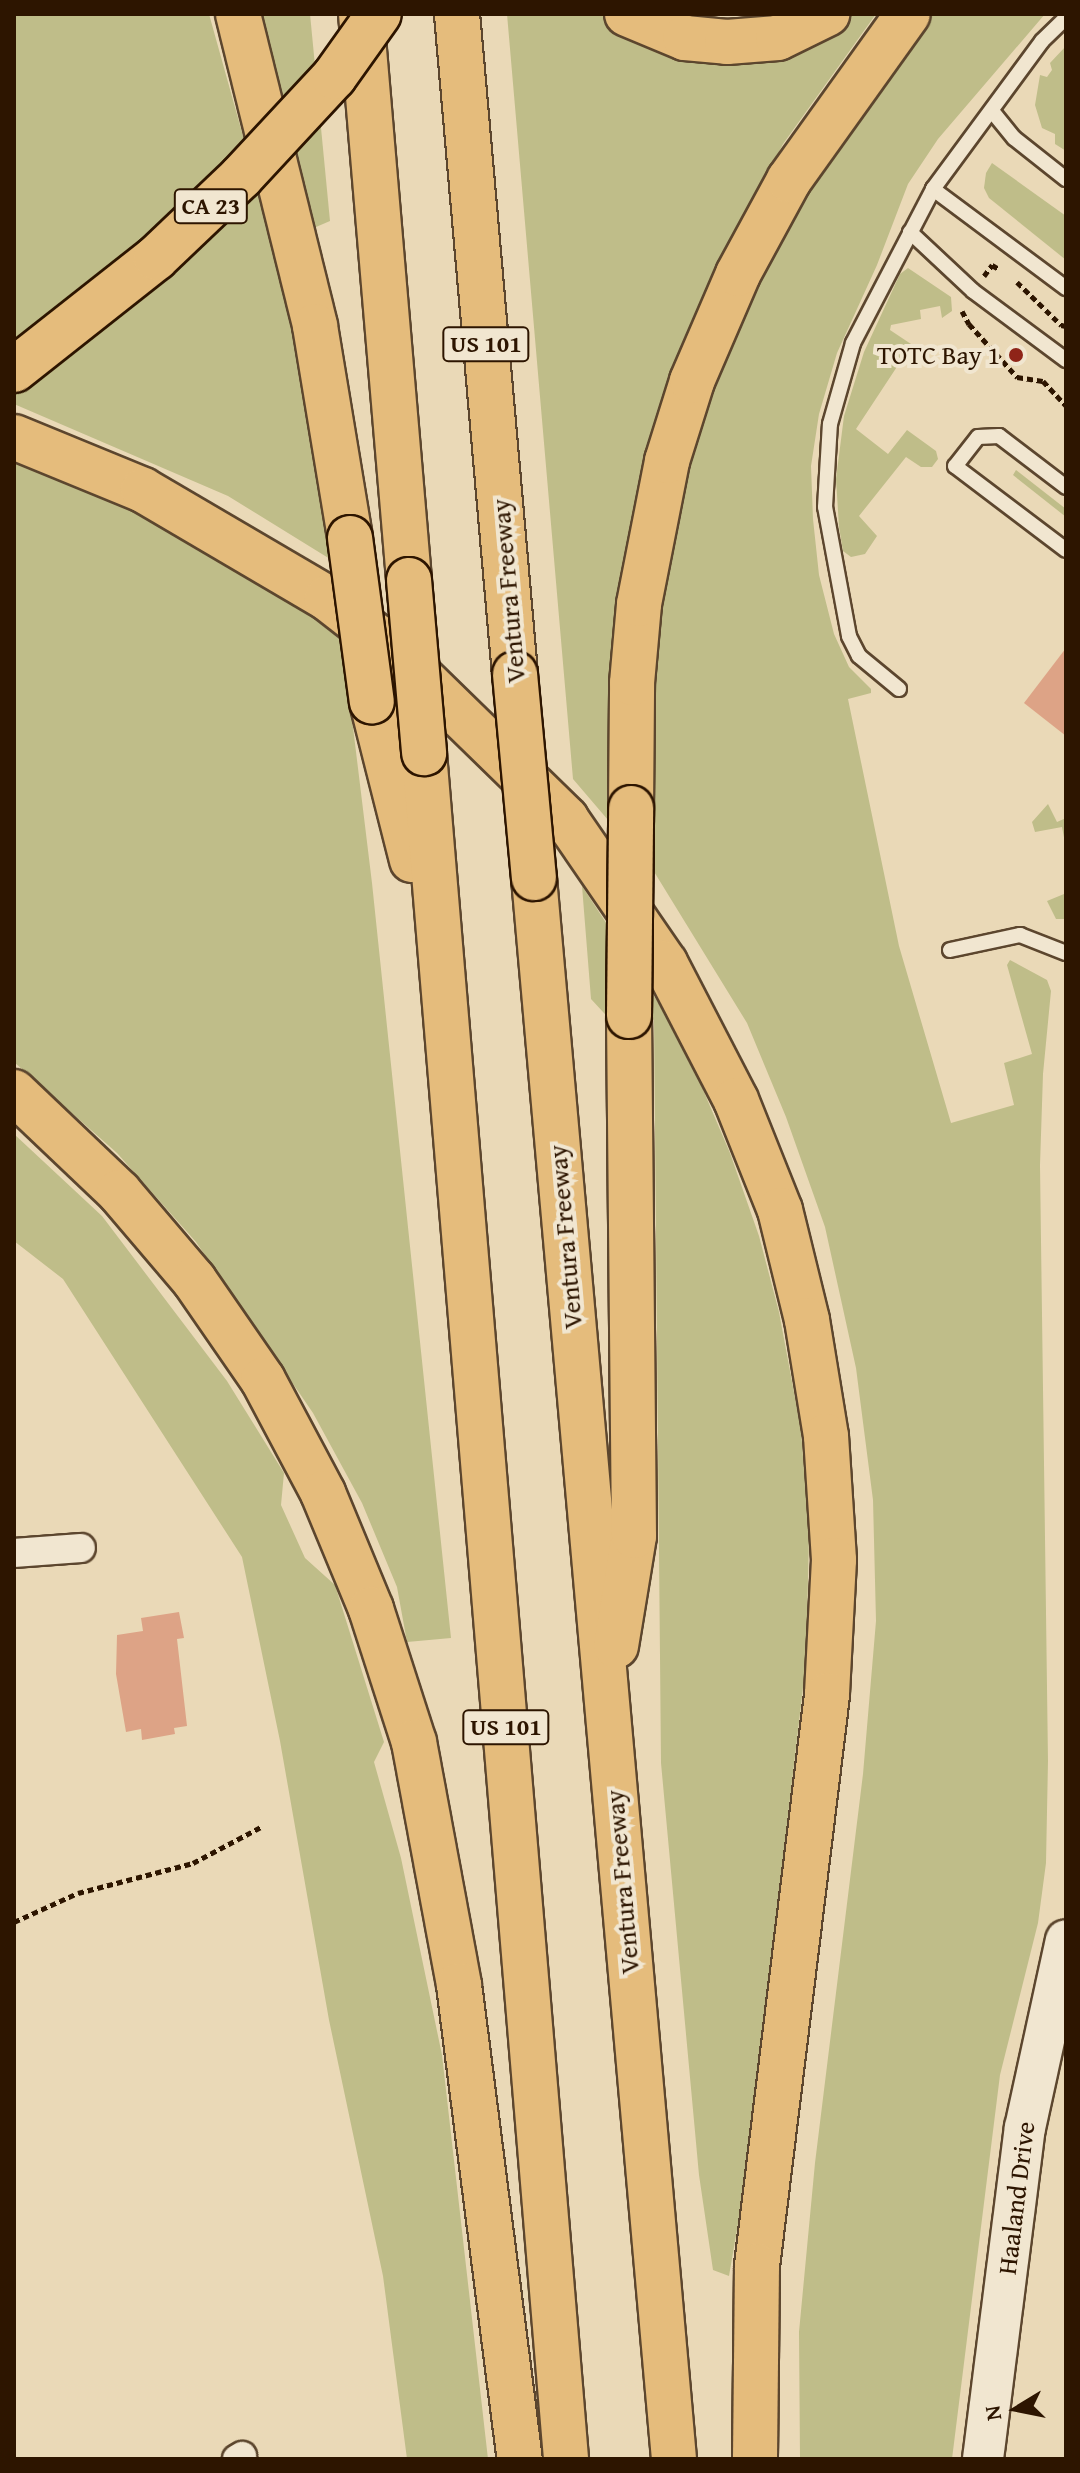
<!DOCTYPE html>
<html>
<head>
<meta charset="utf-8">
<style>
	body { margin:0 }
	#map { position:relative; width:1080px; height:2473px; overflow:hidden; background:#ead9b7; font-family:"Gentium Book Plus",serif }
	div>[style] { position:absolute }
	.green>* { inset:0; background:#bfbd89 }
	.building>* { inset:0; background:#dda386 }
	.path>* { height:5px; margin-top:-2.5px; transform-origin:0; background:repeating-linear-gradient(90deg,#2d1500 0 6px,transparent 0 10px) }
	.roads { filter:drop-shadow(2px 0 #5c462e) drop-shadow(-2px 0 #5c462e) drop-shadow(0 2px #5c462e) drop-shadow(0 -2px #5c462e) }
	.lane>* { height:14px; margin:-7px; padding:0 7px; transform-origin:7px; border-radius:7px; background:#f1e6d0 }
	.street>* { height:28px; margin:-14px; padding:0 14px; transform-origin:14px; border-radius:14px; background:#f1e6d0 }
	.secondary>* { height:40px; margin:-20px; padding:0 20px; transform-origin:20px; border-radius:20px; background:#f1e6d0 }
	.highway>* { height:44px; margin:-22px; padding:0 22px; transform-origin:22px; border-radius:22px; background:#e5bc7c }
	.bridges { filter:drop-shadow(2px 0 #2d1500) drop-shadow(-2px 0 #2d1500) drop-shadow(0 2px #2d1500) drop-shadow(0 -2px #2d1500) }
	.highway-bridge>* { height:44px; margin:-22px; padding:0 22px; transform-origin:22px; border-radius:22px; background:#e5bc7c }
	.dots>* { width:22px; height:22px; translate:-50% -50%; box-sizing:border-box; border:4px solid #f1e6d0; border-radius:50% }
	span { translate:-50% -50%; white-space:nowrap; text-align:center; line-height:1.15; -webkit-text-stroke:8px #f1e6d0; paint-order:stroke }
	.shield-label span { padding:2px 6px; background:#f1e6d0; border:2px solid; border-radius:6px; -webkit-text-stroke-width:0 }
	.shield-label { font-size:24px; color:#2d1500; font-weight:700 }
	.poi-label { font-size:26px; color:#2d1500 }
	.right { translate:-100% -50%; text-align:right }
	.street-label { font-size:26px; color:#2d1500 }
	.frame { position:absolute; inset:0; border:16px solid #2d1500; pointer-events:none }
	.north { position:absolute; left:976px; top:2369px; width:80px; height:80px; -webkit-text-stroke:6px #f1e6d0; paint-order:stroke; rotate:260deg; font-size:22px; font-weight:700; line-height:32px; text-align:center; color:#2d1500 }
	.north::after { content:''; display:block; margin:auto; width:28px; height:36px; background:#2d1500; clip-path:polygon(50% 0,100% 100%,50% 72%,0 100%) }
</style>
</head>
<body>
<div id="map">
	<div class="green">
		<i style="clip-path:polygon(14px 14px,209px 14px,265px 215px,294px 338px,330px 536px,330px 559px,228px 496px,14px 404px)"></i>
		<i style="clip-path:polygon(256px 14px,310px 14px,330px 221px,309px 230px)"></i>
		<i style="clip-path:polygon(507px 14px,608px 14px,830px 28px,852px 14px,876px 14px,783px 144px,718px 271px,614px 827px,573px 779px)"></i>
		<i style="clip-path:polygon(925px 14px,1045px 14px,938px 139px,908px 184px,877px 265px,837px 353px,819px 414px,811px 466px,813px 519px,819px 575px,834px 634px,849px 667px,871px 689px,871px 693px,848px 699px,899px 946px,951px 1123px,1014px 1105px,1004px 1063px,1032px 1054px,1007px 965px,1010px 960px,1047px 980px,1051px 991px,1043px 1074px,1040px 1165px,1048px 1761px,1046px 1863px,1038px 1923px,1000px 2075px,952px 2459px,800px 2459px,799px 2332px,815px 2163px,863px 1774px,876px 1621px,873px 1500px,856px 1368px,825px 1227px,786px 1117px,747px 1023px,653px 870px,654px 688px,667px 559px,695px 431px,778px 229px)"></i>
		<i style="clip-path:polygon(1066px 46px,1066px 151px,1055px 144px,1055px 134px,1042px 128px,1035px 105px,1040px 75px,1047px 77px,1052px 70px,1050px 63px)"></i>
		<i style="clip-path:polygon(992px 163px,1066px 216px,1066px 260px,989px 198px,984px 188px,986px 173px)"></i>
		<i style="clip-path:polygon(908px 268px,951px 297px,952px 311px,942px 318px,940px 306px,920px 310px,921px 319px,891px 325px,890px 330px,923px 352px,924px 357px,908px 350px,856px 429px,888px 454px,907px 430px,936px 451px,938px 459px,932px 467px,921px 467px,906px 457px,859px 516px,877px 536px,865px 554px,851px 557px,843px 551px,839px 527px,836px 479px,844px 416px,864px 352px,900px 274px)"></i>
		<i style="clip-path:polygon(14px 461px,125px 507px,240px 565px,342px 637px,372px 883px,451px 1638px,407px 1642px,397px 1587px,362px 1503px,313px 1413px,196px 1242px,117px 1153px,14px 1062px)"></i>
		<i style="clip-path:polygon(1016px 470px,1066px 509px,1066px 517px,1013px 475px)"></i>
		<i style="clip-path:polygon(1048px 804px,1057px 822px,1066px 818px,1066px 848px,1062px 827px,1035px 832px,1032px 822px)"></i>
		<i style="clip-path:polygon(1066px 881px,1065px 919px,1056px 919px,1047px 901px,1064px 894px)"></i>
		<i style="clip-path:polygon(582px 886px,659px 1004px,701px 1085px,730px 1153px,759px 1236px,779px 1312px,801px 1430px,809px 1536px,806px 1662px,745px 2183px,729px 2276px,713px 2270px,699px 2175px,661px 1763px,654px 1020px,615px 990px,616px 1026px,591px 999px)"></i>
		<i style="clip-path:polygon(14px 1134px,102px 1216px,227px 1381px,284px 1473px,281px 1505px,305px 1558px,335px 1585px,384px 1742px,374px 1762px,401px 1858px,442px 2055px,488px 2459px,407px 2459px,383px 2276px,329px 2020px,280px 1741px,242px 1557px,63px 1279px,14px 1241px)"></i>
	</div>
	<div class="building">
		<i style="clip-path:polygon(1066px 648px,1066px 736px,1024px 703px)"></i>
		<i style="clip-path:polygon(179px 1612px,184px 1638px,177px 1639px,187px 1726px,174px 1728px,175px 1734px,142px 1740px,141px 1729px,126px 1732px,116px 1674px,117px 1635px,143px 1631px,141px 1618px)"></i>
	</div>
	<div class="path">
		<i style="left:984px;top:276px;width:14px;rotate:-54deg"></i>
		<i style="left:992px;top:265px;width:8px;rotate:30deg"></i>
		<i style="left:1017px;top:282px;width:62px;rotate:44.3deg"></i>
		<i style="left:1061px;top:325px;width:5px;rotate:11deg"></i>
		<i style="left:962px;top:311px;width:15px;rotate:62deg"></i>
		<i style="left:969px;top:324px;width:72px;rotate:47.8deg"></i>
		<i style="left:1017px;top:377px;width:26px;rotate:9deg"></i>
		<i style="left:1043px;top:381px;width:34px;rotate:47deg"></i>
		<i style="left:14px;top:1922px;width:70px;rotate:-24.4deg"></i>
		<i style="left:78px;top:1893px;width:119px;rotate:-14.6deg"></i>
		<i style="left:193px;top:1863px;width:79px;rotate:-27.9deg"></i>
	</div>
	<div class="roads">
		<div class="lane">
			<i style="left:992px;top:111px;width:35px;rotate:51deg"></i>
			<i style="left:1014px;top:138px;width:66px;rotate:38.3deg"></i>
			<i style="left:933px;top:189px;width:166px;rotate:36.7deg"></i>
			<i style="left:910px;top:232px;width:86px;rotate:43.1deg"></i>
			<i style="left:973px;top:291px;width:116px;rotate:36.6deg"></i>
			<i style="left:1066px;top:487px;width:84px;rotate:-142.7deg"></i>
			<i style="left:999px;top:436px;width:21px;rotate:177deg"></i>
			<i style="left:978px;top:437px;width:37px;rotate:128deg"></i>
			<i style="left:955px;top:466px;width:139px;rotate:37.1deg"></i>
			<i style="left:899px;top:689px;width:52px;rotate:-140.5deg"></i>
			<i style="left:859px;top:656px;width:22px;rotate:-117deg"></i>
			<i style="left:849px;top:636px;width:131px;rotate:-100.5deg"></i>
			<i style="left:825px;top:507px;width:83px;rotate:-86.6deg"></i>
			<i style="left:830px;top:424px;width:84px;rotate:-74.1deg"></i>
			<i style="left:853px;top:343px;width:174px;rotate:-62.5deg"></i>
			<i style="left:933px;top:189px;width:184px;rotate:-53.6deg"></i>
			<i style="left:1042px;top:41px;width:33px;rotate:-44deg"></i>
			<i style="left:950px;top:950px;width:72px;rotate:-12.1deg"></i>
			<i style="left:1020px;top:935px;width:49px;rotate:21.4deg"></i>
		</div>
		<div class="street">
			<i style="left:14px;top:1553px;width:67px;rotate:-4.3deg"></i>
			<i style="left:237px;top:2459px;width:6px;rotate:-31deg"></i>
		</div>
		<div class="secondary">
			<i style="left:983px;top:2459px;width:334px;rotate:-82.8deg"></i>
			<i style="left:1025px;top:2128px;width:192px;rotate:-77.7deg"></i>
		</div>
		<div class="highway">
			<i style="left:238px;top:14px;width:321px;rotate:76.1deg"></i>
			<i style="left:315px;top:326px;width:215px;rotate:80.6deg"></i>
			<i style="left:361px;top:14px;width:568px;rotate:85.15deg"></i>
			<i style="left:457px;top:14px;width:663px;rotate:84.98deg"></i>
			<i style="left:627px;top:14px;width:63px;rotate:22.5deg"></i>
			<i style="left:685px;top:38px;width:42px;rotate:5.4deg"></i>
			<i style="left:727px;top:42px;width:51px;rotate:-4.5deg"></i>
			<i style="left:778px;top:38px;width:55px;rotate:-26.1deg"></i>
			<i style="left:14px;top:437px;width:139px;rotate:22.3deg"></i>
			<i style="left:143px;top:490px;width:213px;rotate:30.4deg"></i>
			<i style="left:327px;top:598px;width:81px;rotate:38deg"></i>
			<i style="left:391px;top:648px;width:245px;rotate:44.3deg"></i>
			<i style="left:566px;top:819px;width:175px;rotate:55.5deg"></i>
			<i style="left:665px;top:963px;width:154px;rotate:62.6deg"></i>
			<i style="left:736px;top:1100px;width:118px;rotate:68.2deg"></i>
			<i style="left:780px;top:1210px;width:113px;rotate:76.2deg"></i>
			<i style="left:807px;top:1320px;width:118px;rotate:80.7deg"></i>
			<i style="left:826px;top:1436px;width:124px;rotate:86.3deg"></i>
			<i style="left:834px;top:1560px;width:135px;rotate:93deg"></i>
			<i style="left:827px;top:1695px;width:575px;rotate:96.99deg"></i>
			<i style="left:757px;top:2266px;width:193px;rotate:90.6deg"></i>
			<i style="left:372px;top:702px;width:163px;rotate:75.8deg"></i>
			<i style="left:424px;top:753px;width:1712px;rotate:85.24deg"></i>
			<i style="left:631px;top:808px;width:125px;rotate:-89.5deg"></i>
			<i style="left:632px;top:683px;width:79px;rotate:-84.9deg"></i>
			<i style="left:639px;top:604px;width:146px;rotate:-78.9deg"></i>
			<i style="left:667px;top:461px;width:84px;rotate:-72.6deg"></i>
			<i style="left:692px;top:381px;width:116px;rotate:-66.7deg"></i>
			<i style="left:738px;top:274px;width:107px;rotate:-61.5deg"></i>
			<i style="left:789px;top:180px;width:204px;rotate:-54.4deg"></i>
			<i style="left:534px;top:878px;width:1587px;rotate:84.94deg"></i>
			<i style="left:14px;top:1092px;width:145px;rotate:43.6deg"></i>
			<i style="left:119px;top:1192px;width:116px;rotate:49.6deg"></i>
			<i style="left:194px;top:1280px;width:121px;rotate:55.4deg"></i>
			<i style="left:263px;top:1380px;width:128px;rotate:62deg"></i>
			<i style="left:323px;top:1493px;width:126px;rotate:67.5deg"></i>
			<i style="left:371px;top:1609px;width:140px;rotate:72.1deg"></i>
			<i style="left:414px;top:1742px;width:247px;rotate:79.5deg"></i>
			<i style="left:459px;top:1985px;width:478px;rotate:82.7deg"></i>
			<i style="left:616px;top:1646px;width:111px;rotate:-80.7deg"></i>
			<i style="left:634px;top:1536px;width:520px;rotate:-90.55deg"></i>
		</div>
	</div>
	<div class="bridges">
		<div class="highway-bridge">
			<i style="left:14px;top:370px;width:181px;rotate:-38.3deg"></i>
			<i style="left:156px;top:258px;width:117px;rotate:-43.6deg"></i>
			<i style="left:241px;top:177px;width:137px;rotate:-47.1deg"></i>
			<i style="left:334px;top:77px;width:77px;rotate:-54.5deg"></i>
			<i style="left:350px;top:538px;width:165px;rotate:82.4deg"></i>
			<i style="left:409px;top:580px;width:174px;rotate:85deg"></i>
			<i style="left:515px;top:674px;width:205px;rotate:84.7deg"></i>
			<i style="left:629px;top:1016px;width:208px;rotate:-89.4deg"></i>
		</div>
	</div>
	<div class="dots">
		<i style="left:1016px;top:355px;background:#8f2418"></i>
	</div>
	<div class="shield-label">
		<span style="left:211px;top:206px">CA 23</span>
		<span style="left:486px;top:344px">US 101</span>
		<span style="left:506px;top:1727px">US 101</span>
	</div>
	<div class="poi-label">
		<span class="right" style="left:1000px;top:355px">TOTC Bay 1</span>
	</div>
	<div class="street-label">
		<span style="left:508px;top:591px;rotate:-95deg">Ventura Freeway</span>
		<span style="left:565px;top:1237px;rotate:-95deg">Ventura Freeway</span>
		<span style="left:622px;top:1882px;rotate:-95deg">Ventura Freeway</span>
		<span style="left:1016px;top:2198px;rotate:-83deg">Haaland Drive</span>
	</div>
	<div class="frame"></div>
	<div class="north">N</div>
</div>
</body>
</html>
